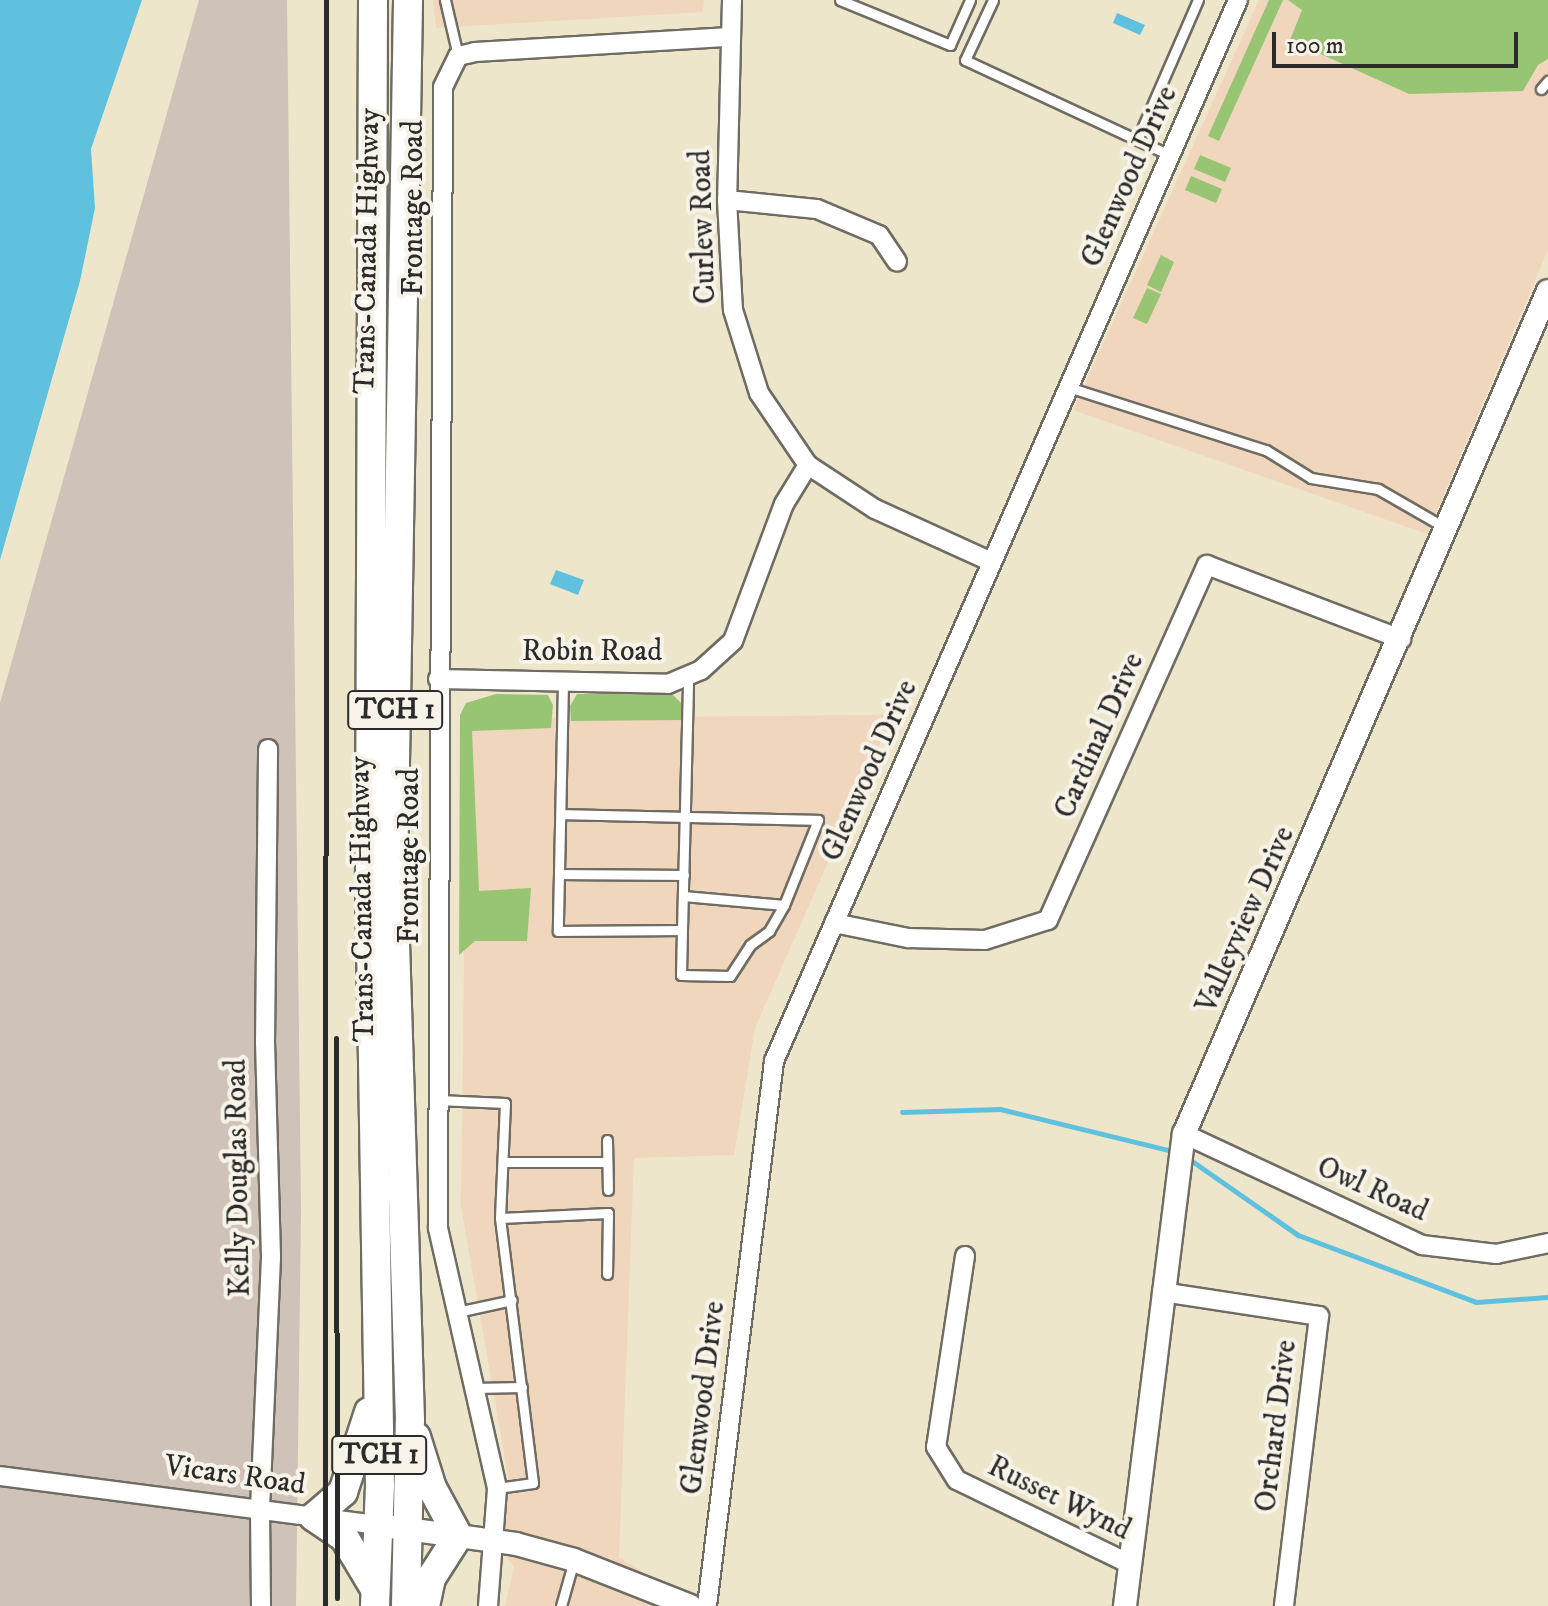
<!DOCTYPE html>
<html>
<head>
<meta charset="utf-8">
<style>
	body { margin:0 }
	#map { position:relative; width:1548px; height:1606px; overflow:hidden; background:#eee6cb; font-family:"IM FELL DW Pica",serif }
	div>[style] { position:absolute }
	.built>* { inset:0; background:#f0d6bc }
	.industrial>* { inset:0; background:#cec2b9 }
	.green>* { inset:0; background:#97c573 }
	.water>* { inset:0; background:#60c1de }
	.stream>* { height:5px; margin:-2.5px; padding:0 2.5px; transform-origin:2.5px; border-radius:2.5px; background:#60c1de }
	.roads { filter:drop-shadow(2px 0 #6f6c63) drop-shadow(-2px 0 #6f6c63) drop-shadow(0 2px #6f6c63) drop-shadow(0 -2px #6f6c63) }
	.service>* { height:9px; margin:-4.5px; padding:0 4.5px; transform-origin:4.5px; border-radius:4.5px; background:#fff }
	.minor>* { height:18px; margin:-9px; padding:0 9px; transform-origin:9px; border-radius:9px; background:#fff }
	.tertiary>* { height:22px; margin:-11px; padding:0 11px; transform-origin:11px; border-radius:11px; background:#fff }
	.trunk>* { height:28px; margin:-14px; padding:0 14px; transform-origin:14px; border-radius:14px; background:#fff }
	.rail>* { height:5px; margin:-2.5px; padding:0 2.5px; transform-origin:2.5px; border-radius:2.5px; background:#2b2b2b }
	span { translate:-50% -50%; white-space:nowrap; text-align:center; line-height:1.15; -webkit-text-stroke:8px #f7f3e8; paint-order:stroke }
	.shield-label span { padding:2px 6px; background:#f7f3e8; border:2px solid; border-radius:6px; -webkit-text-stroke-width:0 }
	.shield-label { font-size:28px; color:#2b2b2b; font-weight:700 }
	.street-label { font-size:30px; color:#2b2b2b }
	.scale { position:absolute; left:1272px; top:32px; width:246px; height:36px; box-sizing:border-box; border:4px solid #2b2b2b; border-top:0; padding-left:10px; font-size:24px; line-height:28px; white-space:nowrap; color:#2b2b2b; -webkit-text-stroke:6px #f7f3e8; paint-order:stroke }
</style>
</head>
<body>
<div id="map">
	<div class="built">
		<i style="clip-path:polygon(433px 0,704px 0,703px 12px,436px 28px)"></i>
		<i style="clip-path:polygon(1259px 0,1548px 0,1548px 250px,1427px 534px,1073px 410px)"></i>
		<i style="clip-path:polygon(893px 715px,755px 1028px,734px 1155px,634px 1158px,619px 1557px,696px 1606px,505px 1606px,514px 1567px,494px 1541px,510px 1488px,461px 1206px,467px 718px)"></i>
	</div>
	<div class="industrial">
		<i style="clip-path:polygon(199px 0,287px 0,301px 1211px,296px 1606px,0 1606px,0 703px)"></i>
	</div>
	<div class="green">
		<i style="clip-path:polygon(1269px 0,1283px 0,1219px 141px,1208px 136px)"></i>
		<i style="clip-path:polygon(1288px 0,1548px 0,1548px 59px,1538px 65px,1523px 91px,1409px 94px,1290px 40px,1302px 10px)"></i>
		<i style="clip-path:polygon(1200px 155px,1231px 168px,1225px 182px,1194px 169px)"></i>
		<i style="clip-path:polygon(1191px 176px,1222px 189px,1216px 203px,1185px 190px)"></i>
		<i style="clip-path:polygon(1161px 255px,1174px 262px,1161px 292px,1147px 285px)"></i>
		<i style="clip-path:polygon(1147px 288px,1161px 294px,1147px 324px,1133px 318px)"></i>
		<i style="clip-path:polygon(496px 694px,548px 695px,553px 705px,551px 728px,472px 731px,479px 891px,531px 888px,527px 941px,475px 941px,459px 955px,460px 715px,466px 703px)"></i>
		<i style="clip-path:polygon(577px 694px,672px 694px,681px 703px,681px 720px,571px 721px,570px 706px)"></i>
	</div>
	<div class="water">
		<i style="clip-path:polygon(0 0,142px 0,91px 149px,95px 208px,80px 281px,0 560px)"></i>
		<i style="clip-path:polygon(1117px 13px,1145px 25px,1140px 35px,1113px 23px)"></i>
		<i style="clip-path:polygon(556px 570px,584px 580px,578px 595px,550px 584px)"></i>
	</div>
	<div class="stream">
		<i style="left:902px;top:1112px;width:98px;rotate:-1.8deg"></i>
		<i style="left:1000px;top:1109px;width:182px;rotate:13.7deg"></i>
		<i style="left:1189px;top:1159px;width:133px;rotate:34.9deg"></i>
		<i style="left:1298px;top:1235px;width:190px;rotate:20.6deg"></i>
		<i style="left:1476px;top:1302px;width:72px;rotate:-4deg"></i>
	</div>
	<div class="roads">
		<div class="service">
			<i style="left:445px;top:0;width:57px;rotate:76.9deg"></i>
			<i style="left:840px;top:0;width:119px;rotate:22.2deg"></i>
			<i style="left:950px;top:45px;width:49px;rotate:-66deg"></i>
			<i style="left:993px;top:0;width:66px;rotate:115deg"></i>
			<i style="left:965px;top:60px;width:226px;rotate:24.9deg"></i>
			<i style="left:1541px;top:89px;width:11px;rotate:-49deg"></i>
			<i style="left:1137px;top:140px;width:153px;rotate:-66.5deg"></i>
			<i style="left:1068px;top:387px;width:208px;rotate:17.7deg"></i>
			<i style="left:1266px;top:450px;width:53px;rotate:31.9deg"></i>
			<i style="left:1311px;top:478px;width:68px;rotate:9.3deg"></i>
			<i style="left:1378px;top:489px;width:76px;rotate:29.9deg"></i>
			<i style="left:563px;top:682px;width:249px;rotate:91.2deg"></i>
			<i style="left:558px;top:931px;width:124px;rotate:-0.5deg"></i>
			<i style="left:682px;top:930px;width:254px;rotate:-88.6deg"></i>
			<i style="left:561px;top:814px;width:257px;rotate:1.3deg"></i>
			<i style="left:818px;top:820px;width:92px;rotate:111.8deg"></i>
			<i style="left:784px;top:905px;width:101px;rotate:-174.9deg"></i>
			<i style="left:560px;top:874px;width:124px;rotate:0.5deg"></i>
			<i style="left:682px;top:930px;width:45px;rotate:91.3deg"></i>
			<i style="left:681px;top:975px;width:49px;rotate:1.2deg"></i>
			<i style="left:730px;top:976px;width:37px;rotate:-57deg"></i>
			<i style="left:750px;top:945px;width:24px;rotate:-36deg"></i>
			<i style="left:769px;top:931px;width:30px;rotate:-60deg"></i>
			<i style="left:438px;top:1100px;width:67px;rotate:2.6deg"></i>
			<i style="left:505px;top:1103px;width:115px;rotate:92.5deg"></i>
			<i style="left:500px;top:1218px;width:267px;rotate:82.9deg"></i>
			<i style="left:533px;top:1483px;width:36px;rotate:172deg"></i>
			<i style="left:607px;top:1140px;width:50px;rotate:88.9deg"></i>
			<i style="left:503px;top:1162px;width:104px"></i>
			<i style="left:500px;top:1218px;width:108px;rotate:-2.7deg"></i>
			<i style="left:608px;top:1213px;width:61px;rotate:90.9deg"></i>
			<i style="left:457px;top:1312px;width:56px;rotate:-12.3deg"></i>
			<i style="left:474px;top:1388px;width:48px;rotate:-1.2deg"></i>
			<i style="left:561px;top:1606px;width:48px;rotate:-74.2deg"></i>
		</div>
		<div class="minor">
			<i style="left:732px;top:0;width:200px;rotate:91.4deg"></i>
			<i style="left:727px;top:200px;width:110px;rotate:86.9deg"></i>
			<i style="left:733px;top:310px;width:87px;rotate:72.6deg"></i>
			<i style="left:759px;top:393px;width:87px;rotate:55.8deg"></i>
			<i style="left:808px;top:465px;width:80px;rotate:33.3deg"></i>
			<i style="left:875px;top:509px;width:128px;rotate:24.4deg"></i>
			<i style="left:727px;top:200px;width:90px;rotate:5.7deg"></i>
			<i style="left:817px;top:209px;width:67px;rotate:22.8deg"></i>
			<i style="left:879px;top:235px;width:32px;rotate:56deg"></i>
			<i style="left:438px;top:679px;width:230px;rotate:1.2deg"></i>
			<i style="left:668px;top:684px;width:36px;rotate:-23deg"></i>
			<i style="left:701px;top:670px;width:43px;rotate:-42.2deg"></i>
			<i style="left:733px;top:641px;width:146px;rotate:-69.6deg"></i>
			<i style="left:784px;top:504px;width:46px;rotate:-58.4deg"></i>
			<i style="left:834px;top:923px;width:76px;rotate:11.5deg"></i>
			<i style="left:908px;top:938px;width:77px;rotate:1.5deg"></i>
			<i style="left:985px;top:940px;width:66px;rotate:-17.6deg"></i>
			<i style="left:1048px;top:920px;width:389px;rotate:-65.9deg"></i>
			<i style="left:1207px;top:565px;width:208px;rotate:20.9deg"></i>
			<i style="left:1184px;top:1134px;width:263px;rotate:25deg"></i>
			<i style="left:1422px;top:1245px;width:75px;rotate:6.9deg"></i>
			<i style="left:1496px;top:1254px;width:53px;rotate:-11.9deg"></i>
			<i style="left:965px;top:1256px;width:193px;rotate:98.6deg"></i>
			<i style="left:936px;top:1447px;width:39px;rotate:58deg"></i>
			<i style="left:957px;top:1480px;width:192px;rotate:25.9deg"></i>
			<i style="left:1162px;top:1292px;width:159px;rotate:8.7deg"></i>
			<i style="left:1319px;top:1316px;width:292px;rotate:96.9deg"></i>
			<i style="left:0;top:1476px;width:382px;rotate:7.4deg"></i>
			<i style="left:261px;top:1606px;width:97px;rotate:-90.6deg"></i>
			<i style="left:260px;top:1509px;width:252px;rotate:-87.5deg"></i>
			<i style="left:271px;top:1257px;width:214px;rotate:-91.6deg"></i>
			<i style="left:265px;top:1043px;width:294px;rotate:-89.4deg"></i>
			<i style="left:488px;top:1606px;width:118px;rotate:-85.6deg"></i>
			<i style="left:497px;top:1488px;width:267px;rotate:-102.8deg"></i>
			<i style="left:438px;top:1228px;width:1141px;rotate:-89.75deg"></i>
			<i style="left:443px;top:87px;width:34px;rotate:-64deg"></i>
			<i style="left:458px;top:56px;width:17px;rotate:-13deg"></i>
			<i style="left:475px;top:52px;width:255px;rotate:-3.4deg"></i>
			<i style="left:707px;top:1606px;width:549px;rotate:-82.99deg"></i>
			<i style="left:774px;top:1061px;width:1158px;rotate:-66.38deg"></i>
		</div>
		<div class="tertiary">
			<i style="left:392px;top:1527px;width:125px;rotate:7.8deg"></i>
			<i style="left:516px;top:1544px;width:60px;rotate:15.4deg"></i>
			<i style="left:574px;top:1560px;width:125px;rotate:21.6deg"></i>
			<i style="left:1125px;top:1606px;width:476px;rotate:-82.9deg"></i>
			<i style="left:1184px;top:1134px;width:918px;rotate:-66.65deg"></i>
		</div>
		<div class="trunk">
			<i style="left:373px;top:0;width:879px;rotate:90.2deg"></i>
			<i style="left:370px;top:879px;width:607px;rotate:89.06deg"></i>
			<i style="left:380px;top:1486px;width:120px;rotate:92.4deg"></i>
			<i style="left:369px;top:1412px;width:84px;rotate:108deg"></i>
			<i style="left:343px;top:1492px;width:38px;rotate:139deg"></i>
			<i style="left:314px;top:1517px;width:36px;rotate:34deg"></i>
			<i style="left:344px;top:1537px;width:61px;rotate:59.2deg"></i>
			<i style="left:416px;top:1437px;width:53px;rotate:72.6deg"></i>
			<i style="left:432px;top:1488px;width:55px;rotate:61.6deg"></i>
			<i style="left:458px;top:1536px;width:50px;rotate:122.7deg"></i>
			<i style="left:431px;top:1578px;width:29px;rotate:102deg"></i>
			<i style="left:406px;top:1606px;width:186px;rotate:-88.8deg"></i>
			<i style="left:410px;top:1420px;width:541px;rotate:-91.8deg"></i>
			<i style="left:393px;top:879px;width:879px;rotate:-89.02deg"></i>
		</div>
	</div>
	<div class="rail">
		<i style="left:336px;top:1038px;width:560px;rotate:89.9deg"></i>
		<i style="left:325px;top:1606px;width:1606px;rotate:-89.96deg"></i>
	</div>
	<div class="shield-label">
		<span style="left:395px;top:710px">TCH 1</span>
		<span style="left:379px;top:1455px">TCH 1</span>
	</div>
	<div class="street-label">
		<span style="left:1130px;top:177px;rotate:-66deg">Glenwood Drive</span>
		<span style="left:414px;top:208px;rotate:-90deg">Frontage Road</span>
		<span style="left:704px;top:227px;rotate:-92deg">Curlew Road</span>
		<span style="left:368px;top:251px;rotate:-89deg">Trans-Canada Highway</span>
		<span style="left:592px;top:652px">Robin Road</span>
		<span style="left:1100px;top:736px;rotate:-66deg">Cardinal Drive</span>
		<span style="left:870px;top:771px;rotate:-66deg">Glenwood Drive</span>
		<span style="left:410px;top:856px;rotate:-90deg">Frontage Road</span>
		<span style="left:363px;top:899px;rotate:-91deg">Trans-Canada Highway</span>
		<span style="left:1246px;top:920px;rotate:-66deg">Valleyview Drive</span>
		<span style="left:239px;top:1178px;rotate:-91deg">Kelly Douglas Road</span>
		<span style="left:1372px;top:1190px;rotate:24deg">Owl Road</span>
		<span style="left:704px;top:1398px;rotate:-83deg">Glenwood Drive</span>
		<span style="left:1277px;top:1426px;rotate:-83deg">Orchard Drive</span>
		<span style="left:235px;top:1476px;rotate:8deg">Vicars Road</span>
		<span style="left:1059px;top:1499px;rotate:26deg">Russet Wynd</span>
	</div>
	<div class="scale">100 m</div>
</div>
</body>
</html>
